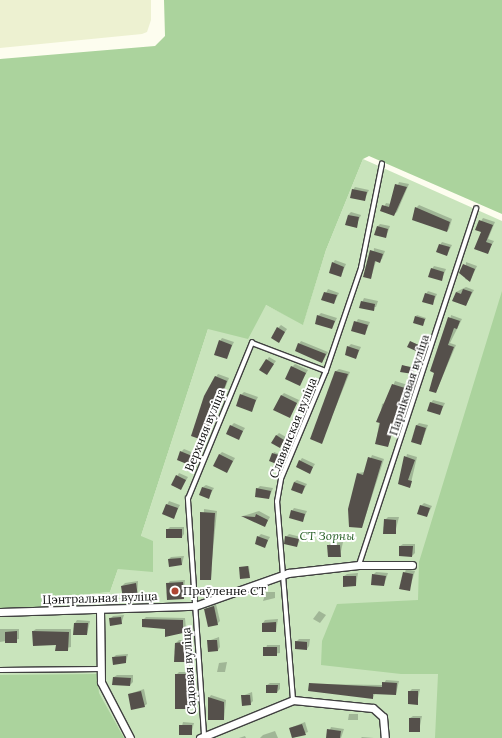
<!DOCTYPE html>
<html>
<head>
<meta charset="utf-8">
<style>
	body { margin:0 }
	#map { position:relative; width:502px; height:738px; overflow:hidden; background:#fdfdef; font-family:Lora,serif }
	div>[style] { position:absolute }
	.farmland>* { inset:0; background:#edf1d1 }
	.green>* { inset:0; background:#c9e4bc }
	.forest>* { inset:0; background:#abd39d }
	.shadow>* { inset:0; background:#0003 }
	.building>* { inset:0; background:#55504b }
	.roads { filter:drop-shadow(1px 0 #404040) drop-shadow(-1px 0 #404040) drop-shadow(0 1px #404040) drop-shadow(0 -1px #404040) }
	.lane>* { height:3.5px; margin:-1.75px; padding:0 1.75px; transform-origin:1.75px; border-radius:1.75px; background:#fff }
	.street>* { height:7px; margin:-3.5px; padding:0 3.5px; transform-origin:3.5px; border-radius:3.5px; background:#fff }
	.dots>* { width:11px; height:11px; translate:-50% -50%; box-sizing:border-box; border:2px solid #fff; border-radius:50% }
	span { translate:-50% -50%; white-space:nowrap; text-align:center; line-height:1.15; -webkit-text-stroke:4px #fff; paint-order:stroke }
	.street-label { font-size:12px; color:#0d0d0d }
	.park-label { font-size:12px; color:#255e24; font-style:italic }
	.poi-label { font-size:12px; color:#0d0d0d }
	.left { translate:0 -50%; text-align:left }
</style>
</head>
<body>
<div id="map">
	<div class="farmland">
		<i style="clip-path:polygon(0 0,151px 0,151px 20px,147px 32px,142px 34px,0 48px)"></i>
	</div>
	<div class="green">
		<i style="clip-path:polygon(363px 159px,502px 221px,502px 738px,0 738px,0 610px,69px 608px,69px 596px,110px 592px,118px 569px,141px 536px,208px 329px,266px 305px,303px 324px,326px 250px)"></i>
	</div>
	<div class="forest">
		<i style="clip-path:polygon(164px 0,502px 0,502px 214px,369px 156px,363px 159px,326px 250px,303px 325px,266px 305px,248px 339px,208px 329px,141px 536px,153px 541px,153px 572px,118px 569px,110px 592px,69px 596px,69px 608px,0 610px,0 59px,155px 46px,165px 36px)"></i>
		<i style="clip-path:polygon(502px 291px,502px 738px,435px 738px,438px 674px,401px 674px,321px 665px,322px 641px,337px 604px,418px 600px,419px 562px)"></i>
		<i style="clip-path:polygon(97px 674px,99px 693px,124px 738px,0 738px,0 675px)"></i>
	</div>
	<div class="shadow">
		<i style="clip-path:polygon(399px 182px,409px 184px,397px 212px,394px 214px,382px 211px,386px 203px,391px 204px)"></i>
		<i style="clip-path:polygon(355px 187px,369px 190px,364px 200px,353px 190px)"></i>
		<i style="clip-path:polygon(419px 205px,452px 219px,449px 229px,447px 231px,416px 208px)"></i>
		<i style="clip-path:polygon(351px 212px,361px 215px,356px 226px,348px 215px)"></i>
		<i style="clip-path:polygon(483px 218px,495px 222px,488px 239px,494px 241px,487px 253px,482px 232px,476px 229px)"></i>
		<i style="clip-path:polygon(380px 224px,390px 226px,386px 237px,378px 226px)"></i>
		<i style="clip-path:polygon(442px 242px,452px 245px,447px 255px,440px 245px)"></i>
		<i style="clip-path:polygon(374px 248px,385px 251px,382px 259px,376px 261px,371px 278px)"></i>
		<i style="clip-path:polygon(335px 260px,346px 264px,341px 276px,333px 263px)"></i>
		<i style="clip-path:polygon(466px 262px,477px 266px,470px 281px,465px 279px)"></i>
		<i style="clip-path:polygon(434px 266px,446px 269px,442px 279px,432px 269px)"></i>
		<i style="clip-path:polygon(466px 287px,474px 290px,466px 305px,456px 292px)"></i>
		<i style="clip-path:polygon(328px 289px,339px 293px,334px 303px,323px 299px)"></i>
		<i style="clip-path:polygon(428px 291px,437px 294px,433px 303px,426px 294px)"></i>
		<i style="clip-path:polygon(364px 298px,378px 301px,376px 307px,360px 307px)"></i>
		<i style="clip-path:polygon(321px 313px,337px 318px,332px 328px,318px 316px)"></i>
		<i style="clip-path:polygon(417px 315px,426px 318px,423px 325px,416px 316px)"></i>
		<i style="clip-path:polygon(451px 315px,462px 319px,450px 343px,456px 345px,436px 392px)"></i>
		<i style="clip-path:polygon(358px 319px,370px 322px,365px 334px,352px 330px)"></i>
		<i style="clip-path:polygon(281px 325px,287px 329px,279px 342px,278px 328px)"></i>
		<i style="clip-path:polygon(222px 338px,234px 342px,226px 358px,220px 341px)"></i>
		<i style="clip-path:polygon(301px 341px,328px 352px,324px 359px,322px 362px,299px 344px)"></i>
		<i style="clip-path:polygon(411px 342px,427px 348px,425px 353px)"></i>
		<i style="clip-path:polygon(351px 344px,361px 347px,356px 358px,348px 347px)"></i>
		<i style="clip-path:polygon(269px 357px,276px 361px,267px 373px,267px 360px)"></i>
		<i style="clip-path:polygon(295px 364px,308px 370px,300px 384px,292px 367px)"></i>
		<i style="clip-path:polygon(403px 366px,415px 367px,413px 372px,412px 373px)"></i>
		<i style="clip-path:polygon(339px 369px,350px 372px,321px 443px,336px 371px)"></i>
		<i style="clip-path:polygon(218px 374px,229px 378px,205px 440px,216px 377px)"></i>
		<i style="clip-path:polygon(395px 381px,408px 385px,388px 446px,376px 443px,382px 404px,387px 402px)"></i>
		<i style="clip-path:polygon(244px 392px,258px 397px,251px 411px,241px 395px)"></i>
		<i style="clip-path:polygon(284px 393px,299px 400px,289px 417px,282px 395px)"></i>
		<i style="clip-path:polygon(433px 400px,445px 403px,440px 414px,431px 403px)"></i>
		<i style="clip-path:polygon(234px 423px,245px 428px,238px 439px,231px 426px)"></i>
		<i style="clip-path:polygon(419px 423px,428px 425px,421px 444px,417px 425px)"></i>
		<i style="clip-path:polygon(279px 433px,286px 437px,279px 447px,276px 436px)"></i>
		<i style="clip-path:polygon(184px 449px,199px 455px,194px 466px,181px 452px)"></i>
		<i style="clip-path:polygon(222px 452px,235px 458px,227px 472px,219px 455px)"></i>
		<i style="clip-path:polygon(274px 452px,282px 455px,279px 462px,271px 460px)"></i>
		<i style="clip-path:polygon(407px 454px,417px 457px,410px 487px,399px 484px)"></i>
		<i style="clip-path:polygon(372px 455px,384px 459px,362px 527px,358px 473px,365px 472px)"></i>
		<i style="clip-path:polygon(302px 458px,315px 464px,310px 472px,300px 461px)"></i>
		<i style="clip-path:polygon(179px 473px,188px 477px,181px 489px,172px 485px)"></i>
		<i style="clip-path:polygon(297px 480px,307px 484px,302px 493px,294px 482px)"></i>
		<i style="clip-path:polygon(206px 485px,214px 488px,209px 497px,203px 487px)"></i>
		<i style="clip-path:polygon(260px 486px,273px 488px,269px 498px,257px 489px)"></i>
		<i style="clip-path:polygon(169px 501px,180px 505px,174px 517px,163px 513px)"></i>
		<i style="clip-path:polygon(424px 503px,432px 506px,427px 516px,421px 506px)"></i>
		<i style="clip-path:polygon(294px 508px,307px 511px,303px 520px,292px 511px)"></i>
		<i style="clip-path:polygon(204px 509px,217px 511px,210px 579px,201px 579px)"></i>
		<i style="clip-path:polygon(259px 511px,270px 517px,265px 526px,243px 516px)"></i>
		<i style="clip-path:polygon(388px 517px,399px 517px,395px 533px,385px 520px)"></i>
		<i style="clip-path:polygon(170px 527px,184px 527px,184px 534px,182px 537px,167px 530px)"></i>
		<i style="clip-path:polygon(261px 534px,270px 537px,265px 546px,258px 537px)"></i>
		<i style="clip-path:polygon(289px 534px,301px 537px,297px 546px,286px 537px)"></i>
		<i style="clip-path:polygon(343px 542px,340px 556px,328px 546px,331px 543px)"></i>
		<i style="clip-path:polygon(403px 544px,415px 544px,415px 553px,412px 556px,400px 546px)"></i>
		<i style="clip-path:polygon(184px 556px,182px 564px,169px 559px,171px 557px)"></i>
		<i style="clip-path:polygon(249px 566px,250px 576px,249px 577px,240px 568px)"></i>
		<i style="clip-path:polygon(406px 569px,415px 571px,409px 590px,400px 589px)"></i>
		<i style="clip-path:polygon(376px 572px,388px 573px,384px 585px,373px 575px)"></i>
		<i style="clip-path:polygon(358px 573px,356px 585px,344px 576px,347px 574px)"></i>
		<i style="clip-path:polygon(185px 580px,183px 598px,168px 584px,170px 581px)"></i>
		<i style="clip-path:polygon(138px 581px,137px 596px,122px 586px,125px 583px)"></i>
		<i style="clip-path:polygon(266px 592px,275px 592px,275px 598px,263px 601px)"></i>
		<i style="clip-path:polygon(83px 597px,83px 602px,77px 604px,77px 598px)"></i>
		<i style="clip-path:polygon(216px 604px,220px 621px,217px 624px,205px 609px)"></i>
		<i style="clip-path:polygon(319px 611px,326px 615px,320px 623px,313px 619px)"></i>
		<i style="clip-path:polygon(124px 615px,121px 624px,110px 619px,113px 616px)"></i>
		<i style="clip-path:polygon(146px 617px,185px 618px,186px 629px,183px 632px,166px 628px,143px 620px)"></i>
		<i style="clip-path:polygon(278px 619px,276px 631px,263px 623px,265px 620px)"></i>
		<i style="clip-path:polygon(77px 620px,90px 621px,87px 634px,75px 623px)"></i>
		<i style="clip-path:polygon(0 629px,19px 629px,19px 639px,0 642px)"></i>
		<i style="clip-path:polygon(36px 629px,71px 629px,71px 647px,56px 650px,57px 644px,33px 631px)"></i>
		<i style="clip-path:polygon(219px 637px,220px 647px,218px 650px,208px 641px)"></i>
		<i style="clip-path:polygon(299px 639px,310px 639px,309px 646px,307px 649px,296px 642px)"></i>
		<i style="clip-path:polygon(179px 640px,186px 640px,186px 661px,176px 643px)"></i>
		<i style="clip-path:polygon(267px 645px,280px 645px,280px 653px,264px 655px)"></i>
		<i style="clip-path:polygon(128px 654px,126px 662px,113px 658px,116px 655px)"></i>
		<i style="clip-path:polygon(227px 662px,225px 672px,217px 672px,219px 663px)"></i>
		<i style="clip-path:polygon(179px 672px,191px 672px,191px 708px,176px 675px)"></i>
		<i style="clip-path:polygon(117px 675px,133px 675px,133px 682px,130px 685px,114px 677px)"></i>
		<i style="clip-path:polygon(386px 680px,399px 681px,396px 694px,375px 693px,373px 698px,310px 684px,383px 685px)"></i>
		<i style="clip-path:polygon(270px 683px,280px 683px,280px 689px,277px 692px,267px 685px)"></i>
		<i style="clip-path:polygon(144px 689px,147px 704px,144px 706px,129px 694px)"></i>
		<i style="clip-path:polygon(412px 689px,420px 689px,417px 704px,409px 692px)"></i>
		<i style="clip-path:polygon(252px 692px,253px 701px,250px 704px,242px 696px)"></i>
		<i style="clip-path:polygon(211px 695px,226px 700px,224px 719px,209px 698px)"></i>
		<i style="clip-path:polygon(349px 714px,358px 714px,358px 720px,348px 720px)"></i>
		<i style="clip-path:polygon(413px 716px,422px 716px,419px 731px,410px 718px)"></i>
		<i style="clip-path:polygon(183px 722px,194px 723px,191px 734px,180px 734px)"></i>
		<i style="clip-path:polygon(305px 722px,308px 732px,293px 738px,290px 728px)"></i>
		<i style="clip-path:polygon(331px 727px,344px 729px,341px 738px,327px 738px)"></i>
		<i style="clip-path:polygon(275px 731px,278px 738px,260px 738px,263px 735px)"></i>
		<i style="clip-path:polygon(245px 736px,246px 738px,239px 738px)"></i>
		<i style="clip-path:polygon(362px 737px,374px 738px,361px 738px)"></i>
	</div>
	<div class="building">
		<i style="clip-path:polygon(395px 184px,407px 187px,394px 216px,380px 211px,382px 205px,389px 207px)"></i>
		<i style="clip-path:polygon(352px 189px,367px 192px,365px 201px,350px 198px)"></i>
		<i style="clip-path:polygon(415px 207px,450px 222px,447px 232px,412px 220px)"></i>
		<i style="clip-path:polygon(348px 215px,359px 217px,357px 228px,345px 225px)"></i>
		<i style="clip-path:polygon(479px 220px,493px 225px,486px 242px,492px 244px,488px 254px,474px 249px,481px 232px,475px 230px)"></i>
		<i style="clip-path:polygon(377px 226px,388px 229px,386px 238px,374px 235px)"></i>
		<i style="clip-path:polygon(439px 244px,450px 247px,447px 256px,436px 252px)"></i>
		<i style="clip-path:polygon(370px 250px,383px 254px,380px 263px,375px 261px,371px 279px,363px 277px)"></i>
		<i style="clip-path:polygon(332px 262px,344px 267px,341px 277px,329px 273px)"></i>
		<i style="clip-path:polygon(463px 264px,475px 269px,470px 282px,459px 273px)"></i>
		<i style="clip-path:polygon(431px 268px,444px 272px,442px 281px,428px 277px)"></i>
		<i style="clip-path:polygon(463px 289px,472px 292px,466px 306px,452px 301px,456px 292px,461px 294px)"></i>
		<i style="clip-path:polygon(324px 292px,337px 295px,334px 304px,321px 300px)"></i>
		<i style="clip-path:polygon(425px 293px,435px 296px,433px 305px,422px 302px)"></i>
		<i style="clip-path:polygon(361px 301px,375px 304px,374px 311px,359px 308px)"></i>
		<i style="clip-path:polygon(317px 315px,335px 321px,332px 329px,315px 324px)"></i>
		<i style="clip-path:polygon(415px 316px,425px 319px,423px 326px,413px 323px)"></i>
		<i style="clip-path:polygon(448px 317px,460px 321px,457px 329px,454px 328px,448px 345px,454px 347px,436px 393px,429px 391px,434px 373px,430px 371px)"></i>
		<i style="clip-path:polygon(354px 321px,368px 325px,365px 335px,351px 331px)"></i>
		<i style="clip-path:polygon(277px 327px,285px 332px,279px 343px,271px 338px)"></i>
		<i style="clip-path:polygon(219px 340px,232px 345px,227px 359px,214px 355px)"></i>
		<i style="clip-path:polygon(410px 341px,427px 349px,425px 355px,407px 347px)"></i>
		<i style="clip-path:polygon(298px 343px,326px 354px,322px 363px,295px 351px)"></i>
		<i style="clip-path:polygon(347px 346px,359px 350px,356px 359px,345px 355px)"></i>
		<i style="clip-path:polygon(266px 359px,274px 364px,267px 375px,259px 370px)"></i>
		<i style="clip-path:polygon(402px 365px,414px 368px,413px 374px,400px 372px)"></i>
		<i style="clip-path:polygon(291px 366px,306px 373px,300px 386px,285px 379px)"></i>
		<i style="clip-path:polygon(335px 371px,348px 374px,322px 444px,310px 439px)"></i>
		<i style="clip-path:polygon(215px 376px,227px 381px,205px 441px,191px 436px,204px 396px)"></i>
		<i style="clip-path:polygon(392px 384px,405px 388px,388px 447px,375px 444px,380px 423px,376px 422px)"></i>
		<i style="clip-path:polygon(240px 394px,256px 400px,252px 412px,236px 406px)"></i>
		<i style="clip-path:polygon(281px 395px,297px 403px,290px 418px,273px 410px)"></i>
		<i style="clip-path:polygon(430px 402px,443px 406px,440px 415px,427px 411px)"></i>
		<i style="clip-path:polygon(230px 425px,243px 431px,239px 440px,226px 434px)"></i>
		<i style="clip-path:polygon(416px 425px,426px 428px,421px 445px,411px 442px)"></i>
		<i style="clip-path:polygon(276px 435px,284px 440px,280px 448px,271px 443px)"></i>
		<i style="clip-path:polygon(180px 451px,197px 458px,194px 467px,177px 460px)"></i>
		<i style="clip-path:polygon(272px 453px,282px 456px,279px 465px,269px 461px)"></i>
		<i style="clip-path:polygon(219px 454px,233px 461px,227px 473px,213px 466px)"></i>
		<i style="clip-path:polygon(404px 456px,415px 460px,408px 480px,412px 481px,410px 488px,398px 484px)"></i>
		<i style="clip-path:polygon(368px 457px,382px 461px,362px 528px,349px 527px,348px 509px,357px 473px,363px 475px)"></i>
		<i style="clip-path:polygon(299px 460px,313px 467px,310px 474px,296px 467px)"></i>
		<i style="clip-path:polygon(176px 475px,186px 480px,181px 490px,171px 485px)"></i>
		<i style="clip-path:polygon(294px 482px,305px 486px,302px 494px,291px 490px)"></i>
		<i style="clip-path:polygon(202px 487px,212px 490px,209px 499px,199px 495px)"></i>
		<i style="clip-path:polygon(256px 488px,271px 491px,269px 499px,255px 497px)"></i>
		<i style="clip-path:polygon(166px 504px,178px 508px,174px 519px,162px 514px)"></i>
		<i style="clip-path:polygon(420px 505px,430px 508px,427px 517px,417px 514px)"></i>
		<i style="clip-path:polygon(291px 510px,305px 514px,303px 522px,289px 518px)"></i>
		<i style="clip-path:polygon(200px 512px,215px 513px,211px 580px,200px 580px)"></i>
		<i style="clip-path:polygon(256px 514px,268px 520px,265px 527px,241px 516px,255px 517px)"></i>
		<i style="clip-path:polygon(384px 519px,396px 520px,396px 534px,383px 534px)"></i>
		<i style="clip-path:polygon(166px 529px,182px 529px,182px 538px,166px 538px)"></i>
		<i style="clip-path:polygon(257px 536px,268px 540px,265px 548px,255px 544px)"></i>
		<i style="clip-path:polygon(285px 536px,299px 539px,297px 547px,284px 544px)"></i>
		<i style="clip-path:polygon(327px 545px,340px 545px,341px 557px,328px 557px)"></i>
		<i style="clip-path:polygon(399px 546px,413px 546px,412px 557px,399px 556px)"></i>
		<i style="clip-path:polygon(181px 558px,182px 565px,169px 567px,168px 559px)"></i>
		<i style="clip-path:polygon(248px 566px,250px 578px,240px 579px,239px 567px)"></i>
		<i style="clip-path:polygon(403px 572px,413px 574px,410px 591px,399px 589px)"></i>
		<i style="clip-path:polygon(372px 574px,386px 576px,384px 586px,371px 585px)"></i>
		<i style="clip-path:polygon(343px 576px,356px 576px,356px 586px,343px 587px)"></i>
		<i style="clip-path:polygon(183px 582px,184px 599px,167px 600px,166px 583px)"></i>
		<i style="clip-path:polygon(136px 583px,138px 597px,123px 599px,121px 586px)"></i>
		<i style="clip-path:polygon(214px 606px,218px 625px,208px 627px,204px 609px)"></i>
		<i style="clip-path:polygon(121px 617px,122px 624px,110px 626px,109px 618px)"></i>
		<i style="clip-path:polygon(142px 619px,183px 620px,183px 633px,165px 637px,165px 629px,142px 627px)"></i>
		<i style="clip-path:polygon(276px 622px,276px 632px,262px 632px,262px 623px)"></i>
		<i style="clip-path:polygon(74px 623px,88px 623px,87px 635px,73px 635px)"></i>
		<i style="clip-path:polygon(17px 631px,17px 643px,5px 643px,5px 632px)"></i>
		<i style="clip-path:polygon(32px 631px,69px 632px,68px 651px,55px 651px,56px 645px,33px 646px)"></i>
		<i style="clip-path:polygon(207px 640px,217px 640px,218px 651px,208px 652px)"></i>
		<i style="clip-path:polygon(295px 641px,307px 642px,307px 650px,295px 649px)"></i>
		<i style="clip-path:polygon(184px 642px,187px 662px,174px 662px,175px 643px)"></i>
		<i style="clip-path:polygon(263px 647px,277px 647px,277px 656px,263px 656px)"></i>
		<i style="clip-path:polygon(126px 656px,126px 663px,113px 665px,112px 657px)"></i>
		<i style="clip-path:polygon(175px 674px,188px 674px,192px 709px,175px 709px)"></i>
		<i style="clip-path:polygon(113px 677px,131px 678px,130px 686px,112px 685px)"></i>
		<i style="clip-path:polygon(382px 682px,397px 683px,396px 695px,373px 694px,373px 699px,308px 691px,309px 683px,382px 687px)"></i>
		<i style="clip-path:polygon(266px 685px,278px 685px,277px 693px,266px 693px)"></i>
		<i style="clip-path:polygon(141px 691px,145px 707px,131px 710px,128px 694px)"></i>
		<i style="clip-path:polygon(408px 691px,418px 691px,418px 705px,408px 704px)"></i>
		<i style="clip-path:polygon(241px 695px,250px 695px,251px 705px,242px 706px)"></i>
		<i style="clip-path:polygon(208px 697px,224px 702px,224px 720px,208px 720px)"></i>
		<i style="clip-path:polygon(409px 718px,420px 718px,420px 732px,409px 732px)"></i>
		<i style="clip-path:polygon(302px 724px,306px 735px,292px 738px,289px 728px)"></i>
		<i style="clip-path:polygon(179px 725px,192px 725px,192px 735px,179px 735px)"></i>
		<i style="clip-path:polygon(327px 729px,341px 731px,340px 738px,326px 738px)"></i>
	</div>
	<div class="roads">
		<div class="lane">
			<i style="left:359px;top:565px;width:375px;rotate:-71.8deg"></i>
			<i style="left:0;top:670px;width:101px;rotate:-0.6deg"></i>
			<i style="left:293px;top:700px;width:199px;rotate:-94.6deg"></i>
			<i style="left:277px;top:502px;width:23px;rotate:-80deg"></i>
			<i style="left:281px;top:479px;width:117px;rotate:-67.4deg"></i>
			<i style="left:326px;top:371px;width:109px;rotate:-71.2deg"></i>
			<i style="left:361px;top:268px;width:106px;rotate:-78.6deg"></i>
			<i style="left:204px;top:735px;width:237px;rotate:-93.9deg"></i>
			<i style="left:188px;top:499px;width:169px;rotate:-67.7deg"></i>
			<i style="left:252px;top:343px;width:79px;rotate:20.7deg"></i>
		</div>
		<div class="street">
			<i style="left:100px;top:610px;width:72px;rotate:89.2deg"></i>
			<i style="left:101px;top:682px;width:63px;rotate:62.6deg"></i>
			<i style="left:0;top:612px;width:195px;rotate:-1.8deg"></i>
			<i style="left:195px;top:606px;width:99px;rotate:-19.5deg"></i>
			<i style="left:288px;top:573px;width:71px;rotate:-6.4deg"></i>
			<i style="left:359px;top:565px;width:53px"></i>
			<i style="left:200px;top:738px;width:100px;rotate:-22.2deg"></i>
			<i style="left:293px;top:700px;width:80px;rotate:5.7deg"></i>
			<i style="left:373px;top:708px;width:13px;rotate:42deg"></i>
			<i style="left:383px;top:717px;width:21px;rotate:85deg"></i>
		</div>
	</div>
	<div class="dots">
		<i style="left:175px;top:591px;background:#af4533"></i>
	</div>
	<div class="street-label">
		<span style="left:409px;top:385px;rotate:-72deg">Парніковая вуліца</span>
		<span style="left:293px;top:428px;rotate:-68deg">Славянская вуліца</span>
		<span style="left:205px;top:430px;rotate:-68deg">Верхняя вуліца</span>
		<span style="left:100px;top:598px;rotate:-2deg">Цэнтральная вуліца</span>
		<span style="left:189px;top:671px;rotate:-94deg">Садовая вуліца</span>
	</div>
	<div class="park-label">
		<span style="left:327px;top:536px">СТ Зорны</span>
	</div>
	<div class="poi-label">
		<span class="left" style="left:183px;top:591px">Праўленне СТ</span>
	</div>
</div>
</body>
</html>
